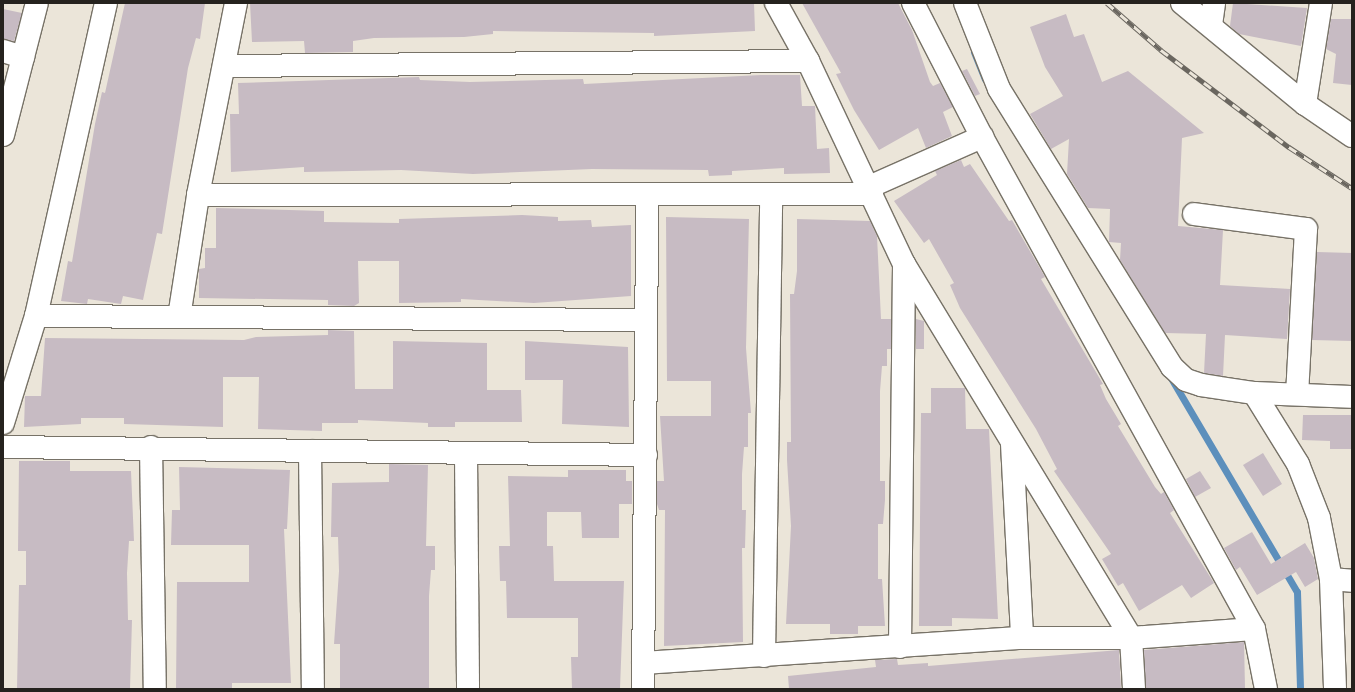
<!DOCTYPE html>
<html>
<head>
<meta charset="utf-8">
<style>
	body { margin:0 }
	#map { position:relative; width:1355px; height:692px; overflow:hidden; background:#ebe5d9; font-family:Commissioner,sans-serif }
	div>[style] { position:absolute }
	.stream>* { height:7px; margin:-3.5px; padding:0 3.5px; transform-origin:3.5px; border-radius:3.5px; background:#5c8fbc }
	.building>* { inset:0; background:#c7bbc3 }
	.roads { filter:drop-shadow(1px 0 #777267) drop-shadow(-1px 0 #777267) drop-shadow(0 1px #777267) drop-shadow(0 -1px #777267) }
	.street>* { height:22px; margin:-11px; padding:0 11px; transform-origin:11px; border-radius:11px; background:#fff }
	.secondary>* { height:22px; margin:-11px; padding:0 11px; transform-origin:11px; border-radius:11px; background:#fff }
	.rail>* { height:4.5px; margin-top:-2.25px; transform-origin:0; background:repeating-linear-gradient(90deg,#ebe5d9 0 9px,#6a665f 0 18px); box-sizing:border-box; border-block:1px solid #6a665f }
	span { translate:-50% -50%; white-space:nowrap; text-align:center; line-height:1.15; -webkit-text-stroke:3px #ebe5d9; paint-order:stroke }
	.frame { position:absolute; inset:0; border:4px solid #25221e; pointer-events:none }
</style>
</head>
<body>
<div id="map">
	<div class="stream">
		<i style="left:974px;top:52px;width:29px;rotate:68deg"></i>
		<i style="left:1171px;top:378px;width:248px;rotate:59.5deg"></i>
		<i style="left:1297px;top:592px;width:97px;rotate:88.2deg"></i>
	</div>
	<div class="building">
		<i style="clip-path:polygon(125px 3px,205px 3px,200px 39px,196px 38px,188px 68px,162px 234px,157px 233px,143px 300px,123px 296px,121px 304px,88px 299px,87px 304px,61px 301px,68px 261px,72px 262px,95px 124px,102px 92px,105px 93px)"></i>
		<i style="clip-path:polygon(250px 3px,754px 3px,755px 31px,654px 36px,654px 33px,493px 31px,493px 34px,464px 37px,374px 38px,353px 41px,353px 52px,305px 53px,304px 41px,252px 42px)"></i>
		<i style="clip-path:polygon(802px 3px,898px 3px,912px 30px,930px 82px,933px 86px,940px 83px,953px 107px,943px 112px,952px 136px,926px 148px,918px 128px,879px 150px,854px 110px,836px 74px,841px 73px)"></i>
		<i style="clip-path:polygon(1233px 3px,1307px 8px,1301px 46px,1239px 34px,1230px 26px)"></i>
		<i style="clip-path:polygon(3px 9px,22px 13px,14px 41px,3px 39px)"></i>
		<i style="clip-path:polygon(1066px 14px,1074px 37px,1084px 34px,1102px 82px,1128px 71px,1204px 133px,1182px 138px,1178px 226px,1223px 230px,1220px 285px,1290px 289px,1287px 339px,1225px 335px,1223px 376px,1204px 373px,1206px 334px,1165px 333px,1120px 260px,1121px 243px,1109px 242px,1110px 209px,1088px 208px,1067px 174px,1069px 139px,1051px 149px,1030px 114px,1063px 96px,1045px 67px,1030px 27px)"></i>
		<i style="clip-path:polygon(1331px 19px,1352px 19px,1352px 85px,1333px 83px,1336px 54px,1326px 49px)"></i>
		<i style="clip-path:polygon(967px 69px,980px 94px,975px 96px,962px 71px)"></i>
		<i style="clip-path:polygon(761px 75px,800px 75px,802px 106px,815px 106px,817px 149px,829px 148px,830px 173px,784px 174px,784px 168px,732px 171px,732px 175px,709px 176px,708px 170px,592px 169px,473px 174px,401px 170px,304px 172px,304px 167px,231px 172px,230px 114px,239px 114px,238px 83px,419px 77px,420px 80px,470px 82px,583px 79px,584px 84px)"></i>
		<i style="clip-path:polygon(961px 160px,964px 167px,970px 164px,1009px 221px,1012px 220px,1045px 277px,1041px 279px,1103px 384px,1100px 385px,1106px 399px,1121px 424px,1118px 426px,1155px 487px,1161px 494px,1164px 492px,1174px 510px,1170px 513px,1214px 583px,1191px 598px,1182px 585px,1139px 611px,1123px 583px,1118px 586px,1102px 559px,1111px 554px,1054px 471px,1057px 469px,1036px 429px,960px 308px,950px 285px,954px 283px,929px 239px,924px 243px,894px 201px,937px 175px,935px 171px)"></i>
		<i style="clip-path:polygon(216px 208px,324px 211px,324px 222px,399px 223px,399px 219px,522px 215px,558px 217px,558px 221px,591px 220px,592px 227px,631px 225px,631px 296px,534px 303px,461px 299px,461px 302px,399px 303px,399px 261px,358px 261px,359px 303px,354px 306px,328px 305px,328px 300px,199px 298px,199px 269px,205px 268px,205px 248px,216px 248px)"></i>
		<i style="clip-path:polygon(666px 217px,749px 219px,746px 348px,751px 413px,748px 413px,748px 447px,744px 447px,742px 474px,742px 510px,746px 510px,745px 548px,742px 548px,743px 642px,664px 646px,665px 510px,659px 510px,657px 504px,657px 481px,664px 481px,660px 416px,711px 416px,711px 381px,667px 381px)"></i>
		<i style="clip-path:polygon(797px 219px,870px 221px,877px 236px,881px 319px,891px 319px,891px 349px,887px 349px,887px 366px,882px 366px,880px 391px,880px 481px,885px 481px,885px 500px,883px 524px,878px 524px,878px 579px,882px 579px,885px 626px,858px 626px,858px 634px,830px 634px,830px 624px,786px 624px,791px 526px,787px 460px,787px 442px,791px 442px,790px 294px,794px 294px,797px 271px)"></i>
		<i style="clip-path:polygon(1317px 252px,1352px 253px,1352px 341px,1312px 340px)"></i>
		<i style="clip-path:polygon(916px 319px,924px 321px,924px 349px,916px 349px)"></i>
		<i style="clip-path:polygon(328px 330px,354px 331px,355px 389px,393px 389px,393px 341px,487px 343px,487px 390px,521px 390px,522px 422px,455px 422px,455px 427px,428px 427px,428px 423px,358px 420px,358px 423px,322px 423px,322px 431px,258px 429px,259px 377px,223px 377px,223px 427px,124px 424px,124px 418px,81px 418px,81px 424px,24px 427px,25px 396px,41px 396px,45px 338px,244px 340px,256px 337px,328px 335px)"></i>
		<i style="clip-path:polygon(525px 341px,628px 347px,629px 427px,562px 424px,563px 380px,525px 380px)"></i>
		<i style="clip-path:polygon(931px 388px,965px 388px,966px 429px,989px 429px,998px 619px,952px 618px,952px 626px,919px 626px,921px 413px,931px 413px)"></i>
		<i style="clip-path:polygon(1303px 415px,1352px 415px,1352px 449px,1330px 449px,1330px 441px,1302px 440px)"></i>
		<i style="clip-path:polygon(1263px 453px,1282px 484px,1263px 496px,1243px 465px)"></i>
		<i style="clip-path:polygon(19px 461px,70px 461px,70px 471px,131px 471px,134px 541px,129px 541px,127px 573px,128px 620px,132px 620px,130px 689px,17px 689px,19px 585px,26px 585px,26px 551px,18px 551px)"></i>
		<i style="clip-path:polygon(389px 464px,428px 465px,426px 546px,435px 546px,435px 570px,431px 570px,429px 596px,429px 689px,340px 689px,340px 644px,334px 644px,339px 571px,338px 537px,331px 537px,332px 483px,389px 482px)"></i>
		<i style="clip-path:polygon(179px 467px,290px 470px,287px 529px,284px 529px,291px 683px,232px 683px,232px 689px,176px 689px,177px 582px,249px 582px,249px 545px,171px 545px,172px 510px,180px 510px)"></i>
		<i style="clip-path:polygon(568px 470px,626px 470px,626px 481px,632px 481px,632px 504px,619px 504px,619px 538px,582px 538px,581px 512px,547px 512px,547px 546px,553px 546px,554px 581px,624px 581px,620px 689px,572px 689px,571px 657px,578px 657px,578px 618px,507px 618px,506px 581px,500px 581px,499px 546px,510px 546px,508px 476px,568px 477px)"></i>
		<i style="clip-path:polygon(1200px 471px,1211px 488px,1195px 497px,1186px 479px)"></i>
		<i style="clip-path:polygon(1252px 532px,1271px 564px,1305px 543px,1314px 558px,1318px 579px,1305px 587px,1296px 572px,1257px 595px,1240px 567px,1236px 570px,1224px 548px)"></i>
		<i style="clip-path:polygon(1244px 642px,1245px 688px,1146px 689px,1144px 650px)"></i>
		<i style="clip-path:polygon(1119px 650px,1121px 689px,789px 689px,788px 676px,876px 667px,875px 660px,897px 659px,898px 665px,928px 663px,928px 666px)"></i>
	</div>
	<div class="roads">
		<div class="street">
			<i style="left:776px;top:3px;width:66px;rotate:61.1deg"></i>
			<i style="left:808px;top:61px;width:225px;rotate:64.7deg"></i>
			<i style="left:904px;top:264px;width:437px;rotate:58.7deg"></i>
			<i style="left:1131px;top:638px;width:51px;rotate:86.6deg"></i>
			<i style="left:913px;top:3px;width:151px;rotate:62.8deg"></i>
			<i style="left:982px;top:137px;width:562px;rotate:61.06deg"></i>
			<i style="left:1254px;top:629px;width:61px;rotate:78.7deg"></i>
			<i style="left:965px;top:3px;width:92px;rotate:68.4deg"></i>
			<i style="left:999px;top:89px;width:327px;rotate:58.1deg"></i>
			<i style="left:1172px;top:367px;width:19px;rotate:43deg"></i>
			<i style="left:1186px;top:380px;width:16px;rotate:18deg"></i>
			<i style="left:1201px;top:385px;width:54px;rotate:8.6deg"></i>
			<i style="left:1254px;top:393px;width:84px;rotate:58.2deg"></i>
			<i style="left:1298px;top:464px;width:58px;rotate:68.7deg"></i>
			<i style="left:1319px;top:518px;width:62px;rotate:78.9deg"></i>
			<i style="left:1331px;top:579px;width:110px;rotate:87.9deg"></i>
			<i style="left:1182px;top:3px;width:159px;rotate:39.4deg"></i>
			<i style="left:1305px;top:104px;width:57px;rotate:34.2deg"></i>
			<i style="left:1211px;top:25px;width:22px;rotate:-82deg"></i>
			<i style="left:3px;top:51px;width:21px;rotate:17deg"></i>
			<i style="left:224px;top:66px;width:584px;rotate:-0.49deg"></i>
			<i style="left:1305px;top:104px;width:102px;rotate:-81deg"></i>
			<i style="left:869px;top:187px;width:124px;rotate:-23.9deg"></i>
			<i style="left:198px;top:195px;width:674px;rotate:-0.09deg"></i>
			<i style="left:1194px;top:214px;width:113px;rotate:7.6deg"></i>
			<i style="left:1306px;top:229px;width:164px;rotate:93.1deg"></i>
			<i style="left:36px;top:316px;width:608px;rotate:0.38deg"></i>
			<i style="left:179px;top:317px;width:123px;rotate:-81.1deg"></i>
			<i style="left:198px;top:195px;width:196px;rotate:-78.8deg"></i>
			<i style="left:1254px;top:393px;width:98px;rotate:2.3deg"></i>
			<i style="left:3px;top:423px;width:112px;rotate:-72.9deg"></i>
			<i style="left:36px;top:316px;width:321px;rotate:-77.4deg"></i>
			<i style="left:1012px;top:444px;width:194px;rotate:87deg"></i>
			<i style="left:3px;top:447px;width:643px;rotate:0.71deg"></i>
			<i style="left:151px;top:447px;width:242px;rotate:89.1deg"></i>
			<i style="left:310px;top:451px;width:238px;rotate:89.3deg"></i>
			<i style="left:466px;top:454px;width:235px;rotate:89.5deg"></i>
			<i style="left:1331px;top:579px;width:21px;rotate:5deg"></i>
			<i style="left:900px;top:647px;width:383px;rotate:-89.4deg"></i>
			<i style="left:764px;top:656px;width:460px;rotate:-89.1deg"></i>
			<i style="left:643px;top:663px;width:380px;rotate:-3.8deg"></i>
			<i style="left:1022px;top:638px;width:109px"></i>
			<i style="left:1131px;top:638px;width:123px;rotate:-4.2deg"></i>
			<i style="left:643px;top:689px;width:494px;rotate:-89.5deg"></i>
		</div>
		<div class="secondary">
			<i style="left:3px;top:135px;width:136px;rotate:-75.6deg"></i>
		</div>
	</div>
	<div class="rail">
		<i style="left:1107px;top:3px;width:72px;rotate:41deg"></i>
		<i style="left:1161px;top:50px;width:161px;rotate:37.2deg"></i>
		<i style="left:1289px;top:147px;width:75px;rotate:33.1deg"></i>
	</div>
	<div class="frame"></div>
</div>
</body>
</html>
